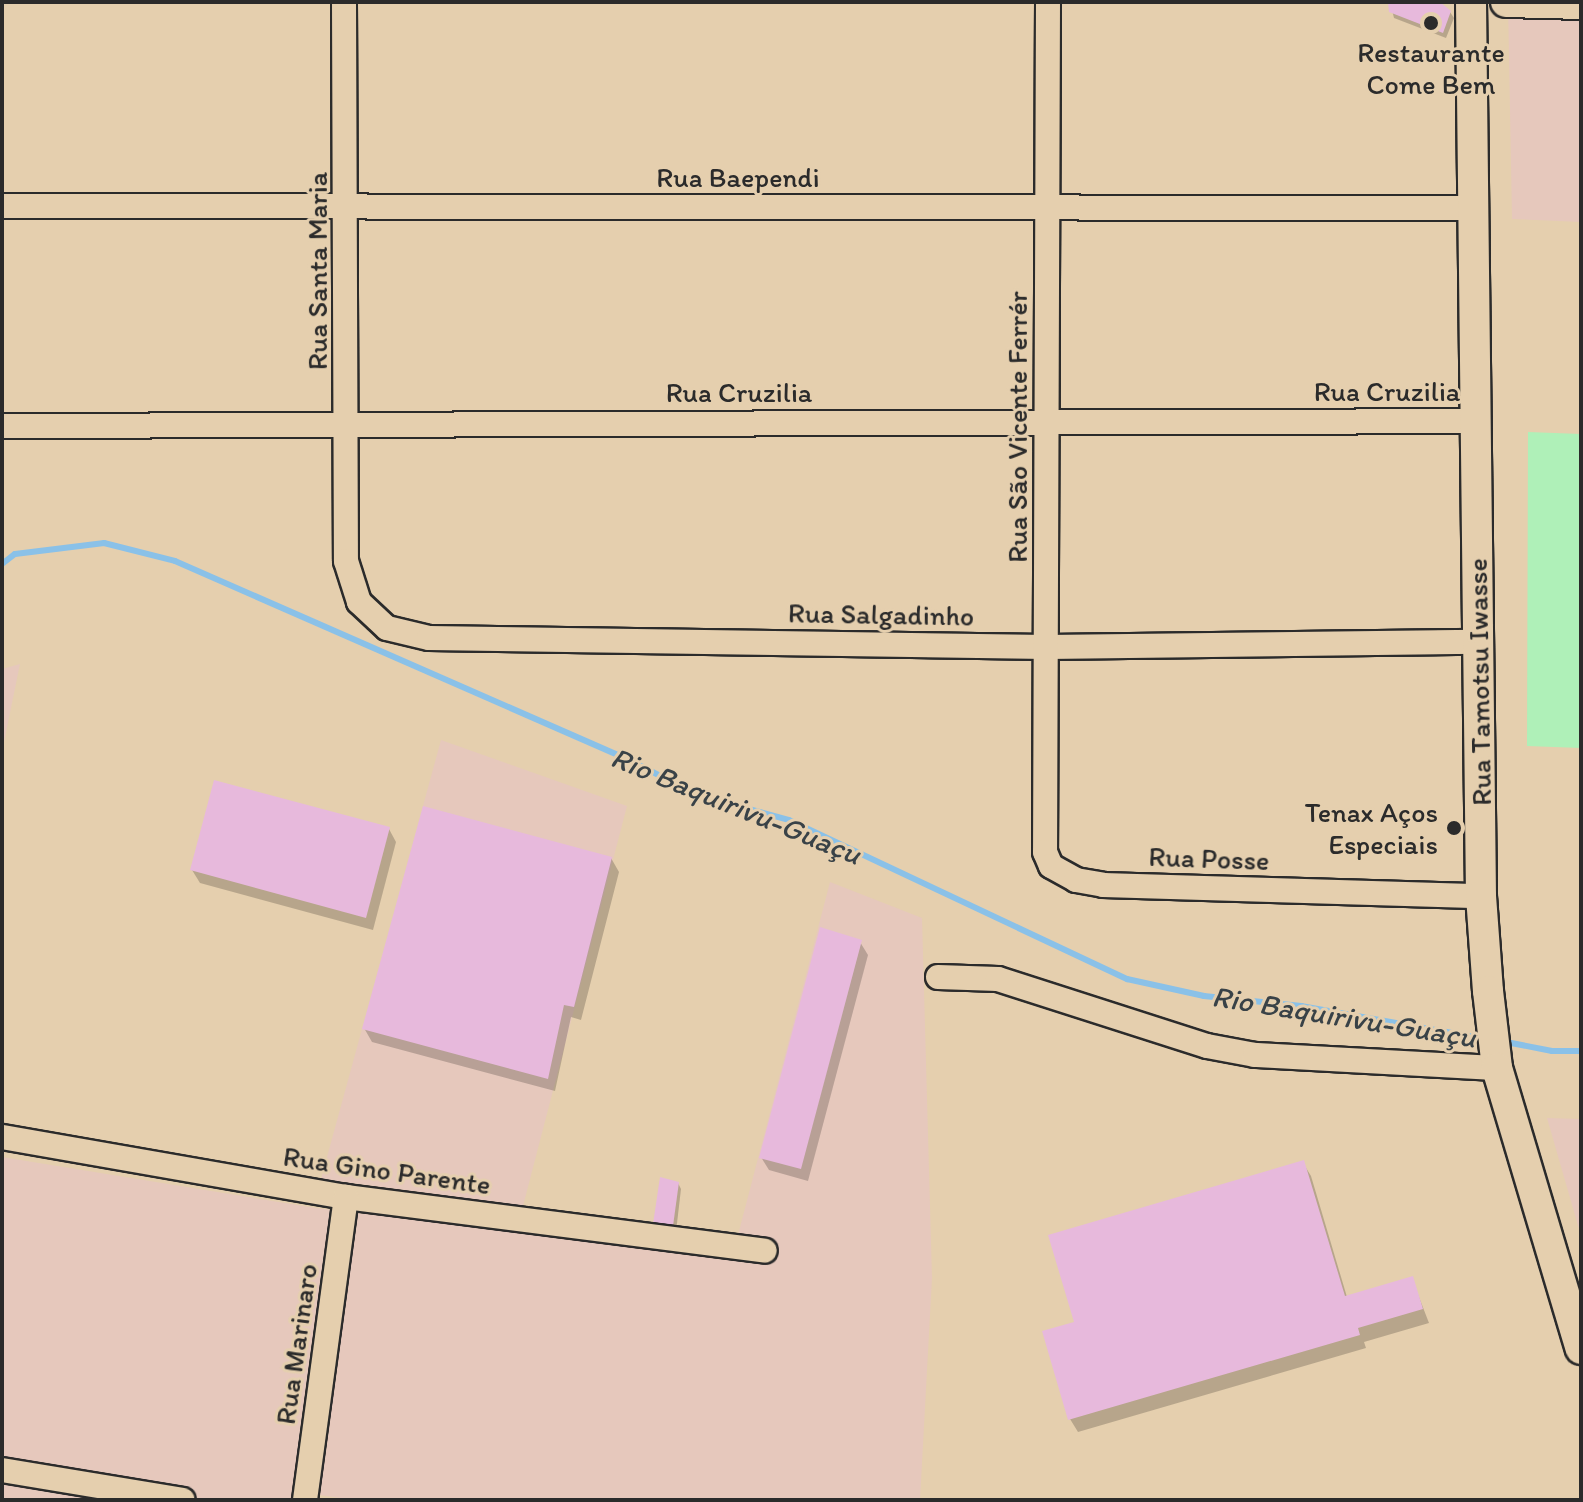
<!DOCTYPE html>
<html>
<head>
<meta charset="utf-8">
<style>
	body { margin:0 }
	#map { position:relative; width:1583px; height:1502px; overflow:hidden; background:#e5cfae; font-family:Itim,sans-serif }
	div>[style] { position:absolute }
	.built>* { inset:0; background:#e6c8bc }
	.green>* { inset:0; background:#aff0b8 }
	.shadow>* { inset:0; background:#0003 }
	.stream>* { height:6px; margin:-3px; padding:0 3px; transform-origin:3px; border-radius:3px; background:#8ac1e8 }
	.building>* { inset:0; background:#e7b9dc }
	.roads { filter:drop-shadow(2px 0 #2b2b2b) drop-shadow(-2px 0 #2b2b2b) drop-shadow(0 2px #2b2b2b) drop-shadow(0 -2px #2b2b2b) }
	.minor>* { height:24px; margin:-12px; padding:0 12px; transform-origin:12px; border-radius:12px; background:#e5cfae }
	.tertiary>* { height:30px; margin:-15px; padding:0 15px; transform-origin:15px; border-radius:15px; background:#e5cfae }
	.dots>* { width:22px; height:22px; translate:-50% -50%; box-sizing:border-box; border:4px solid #e5cfae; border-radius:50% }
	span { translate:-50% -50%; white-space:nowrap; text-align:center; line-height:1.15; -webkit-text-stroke:6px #e5cfae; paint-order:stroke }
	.poi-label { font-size:28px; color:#2b2b2b }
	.right { translate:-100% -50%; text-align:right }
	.street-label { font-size:28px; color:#2b2b2b }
	.water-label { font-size:30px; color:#394247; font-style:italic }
	.frame { position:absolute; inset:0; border:4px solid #2b2b2b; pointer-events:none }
</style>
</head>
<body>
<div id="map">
	<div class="built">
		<i style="clip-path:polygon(1508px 2px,1581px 2px,1581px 222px,1512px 219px)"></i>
		<i style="clip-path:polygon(20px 664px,2px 752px,2px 669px)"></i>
		<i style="clip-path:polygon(441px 740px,627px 806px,523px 1206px,321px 1179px)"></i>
		<i style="clip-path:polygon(830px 882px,922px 918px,932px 1278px,920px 1500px,353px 1500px,293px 1491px,290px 1500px,2px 1500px,2px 1157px,316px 1208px,644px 1247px,647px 1223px,738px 1235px)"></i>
		<i style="clip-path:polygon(1547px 1118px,1581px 1119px,1581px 1236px)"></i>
	</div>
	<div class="green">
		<i style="clip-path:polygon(1528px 432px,1581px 434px,1581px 748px,1527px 746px)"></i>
	</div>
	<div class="shadow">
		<i style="clip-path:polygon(1390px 2px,1432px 2px,1450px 12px,1454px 18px,1446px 38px,1394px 18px)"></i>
		<i style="clip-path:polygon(389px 829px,396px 842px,373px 930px,200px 883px,192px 870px)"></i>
		<i style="clip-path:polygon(611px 858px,619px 872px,581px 1020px,571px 1017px,555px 1091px,372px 1042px,364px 1028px)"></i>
		<i style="clip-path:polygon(860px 942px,868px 955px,808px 1181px,769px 1170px,761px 1157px)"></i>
		<i style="clip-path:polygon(1303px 1163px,1311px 1176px,1347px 1297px,1412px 1279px,1429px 1323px,1364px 1342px,1366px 1348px,1078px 1432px,1070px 1419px,1077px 1324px)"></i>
		<i style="clip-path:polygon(678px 1183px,681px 1189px,676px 1232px,659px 1229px,655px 1223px)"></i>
	</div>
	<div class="stream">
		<i style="left:2px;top:564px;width:16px;rotate:-38deg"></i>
		<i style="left:15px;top:554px;width:90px;rotate:-7deg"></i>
		<i style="left:104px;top:543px;width:73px;rotate:14.2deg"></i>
		<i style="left:175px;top:561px;width:503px;rotate:23.66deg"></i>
		<i style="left:636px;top:763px;width:66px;rotate:28.1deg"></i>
		<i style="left:694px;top:794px;width:98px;rotate:15.3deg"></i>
		<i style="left:789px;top:820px;width:374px;rotate:25.2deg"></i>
		<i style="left:1127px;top:979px;width:79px;rotate:12.4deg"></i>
		<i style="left:1204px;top:996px;width:98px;rotate:5.9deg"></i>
		<i style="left:1301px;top:1006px;width:189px;rotate:10.1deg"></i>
		<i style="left:1501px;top:1041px;width:52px;rotate:11.1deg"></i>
		<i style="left:1552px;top:1051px;width:29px"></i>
	</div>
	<div class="building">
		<i style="clip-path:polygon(1388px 2px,1440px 2px,1451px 11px,1443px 33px,1389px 12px)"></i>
		<i style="clip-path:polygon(214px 780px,390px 827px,366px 918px,190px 870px)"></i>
		<i style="clip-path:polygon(423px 806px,612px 857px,574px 1007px,564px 1005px,548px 1079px,362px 1029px)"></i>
		<i style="clip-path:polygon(820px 927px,862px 940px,801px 1169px,759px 1158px)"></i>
		<i style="clip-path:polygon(1304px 1160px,1345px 1296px,1413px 1276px,1423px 1309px,1358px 1328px,1360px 1335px,1068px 1420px,1042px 1331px,1074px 1322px,1048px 1235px)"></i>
		<i style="clip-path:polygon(660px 1177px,679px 1182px,673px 1226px,653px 1224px)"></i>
	</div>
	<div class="roads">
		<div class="minor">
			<i style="left:344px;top:2px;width:559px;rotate:89.8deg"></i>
			<i style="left:346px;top:561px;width:43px;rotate:72.4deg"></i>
			<i style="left:359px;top:602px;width:38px;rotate:43deg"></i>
			<i style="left:387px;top:628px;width:43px;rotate:13.4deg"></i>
			<i style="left:429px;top:638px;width:618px;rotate:0.83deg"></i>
			<i style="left:1047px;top:647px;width:431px;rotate:-0.7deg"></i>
			<i style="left:1048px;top:2px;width:850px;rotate:90.2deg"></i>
			<i style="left:1045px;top:852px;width:15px;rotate:67deg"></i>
			<i style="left:1051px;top:866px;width:29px;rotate:29deg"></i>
			<i style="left:1076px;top:880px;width:27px;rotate:10deg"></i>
			<i style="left:1103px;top:885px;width:378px;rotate:1.7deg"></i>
			<i style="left:2px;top:206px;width:1472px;rotate:0.08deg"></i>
			<i style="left:2px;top:426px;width:1474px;rotate:-0.19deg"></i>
			<i style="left:938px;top:977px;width:60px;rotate:1.9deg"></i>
			<i style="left:998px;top:979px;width:219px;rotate:17.8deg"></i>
			<i style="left:1207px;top:1046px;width:49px;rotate:10.6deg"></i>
			<i style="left:1255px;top:1055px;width:242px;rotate:3.1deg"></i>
			<i style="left:2px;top:1137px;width:349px;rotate:9.9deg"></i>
			<i style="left:346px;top:1197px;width:422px;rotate:7.3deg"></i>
			<i style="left:2px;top:1470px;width:183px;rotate:9.4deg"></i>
			<i style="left:305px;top:1500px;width:306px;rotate:-82.3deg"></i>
		</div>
		<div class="tertiary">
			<i style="left:1471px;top:2px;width:894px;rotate:89.36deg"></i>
			<i style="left:1481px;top:896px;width:95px;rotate:85.8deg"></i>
			<i style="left:1488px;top:991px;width:78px;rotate:83.3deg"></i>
			<i style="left:1497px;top:1068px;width:293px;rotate:73.4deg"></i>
			<i style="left:1506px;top:2px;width:75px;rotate:1.5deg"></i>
		</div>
	</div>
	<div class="dots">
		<i style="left:1431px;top:23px;background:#2b2b2b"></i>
		<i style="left:1454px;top:828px;background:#2b2b2b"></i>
	</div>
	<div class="poi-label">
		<span style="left:1431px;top:68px">Restaurante<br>Come Bem</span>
		<span class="right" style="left:1438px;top:828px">Tenax Aços<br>Especiais</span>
	</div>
	<div class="street-label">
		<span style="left:738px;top:177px">Rua Baependi</span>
		<span style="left:317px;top:271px;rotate:-90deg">Rua Santa Maria</span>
		<span style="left:1387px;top:391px">Rua Cruzilia</span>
		<span style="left:739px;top:392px">Rua Cruzilia</span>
		<span style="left:1017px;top:427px;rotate:-90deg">Rua São Vicente Ferrér</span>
		<span style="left:881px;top:614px;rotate:1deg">Rua Salgadinho</span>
		<span style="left:1479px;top:682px;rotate:-91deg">Rua Tamotsu Iwasse</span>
		<span style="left:1209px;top:858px;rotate:2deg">Rua Posse</span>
		<span style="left:387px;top:1170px;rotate:8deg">Rua Gino Parente</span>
		<span style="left:296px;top:1344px;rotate:-82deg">Rua Marinaro</span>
	</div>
	<div class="water-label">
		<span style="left:736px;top:806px;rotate:22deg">Rio Baquirivu-Guaçu</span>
		<span style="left:1344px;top:1017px;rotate:9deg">Rio Baquirivu-Guaçu</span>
	</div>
	<div class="frame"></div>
</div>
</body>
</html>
